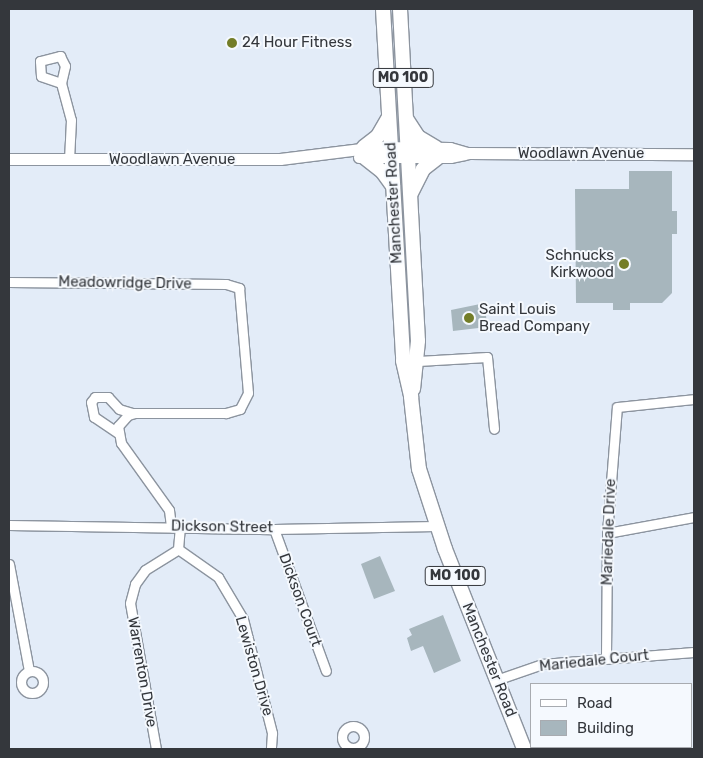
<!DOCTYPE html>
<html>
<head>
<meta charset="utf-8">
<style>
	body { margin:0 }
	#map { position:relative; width:703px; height:758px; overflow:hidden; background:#e3ecf8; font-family:Rubik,sans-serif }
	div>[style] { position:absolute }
	.building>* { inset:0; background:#a7b6bd }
	.roads { filter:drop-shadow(1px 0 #8c949f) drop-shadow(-1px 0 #8c949f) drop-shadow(0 1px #8c949f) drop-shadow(0 -1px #8c949f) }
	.minor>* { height:9px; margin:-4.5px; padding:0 4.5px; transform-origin:4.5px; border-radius:4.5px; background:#fff }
	.minor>.ring { margin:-4.5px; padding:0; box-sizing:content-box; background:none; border:9px solid #fff; border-radius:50% }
	.tertiary>* { height:11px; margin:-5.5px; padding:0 5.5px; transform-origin:5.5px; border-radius:5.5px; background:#fff }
	.primary>* { height:14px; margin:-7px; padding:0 7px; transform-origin:7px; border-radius:7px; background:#fff }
	.dots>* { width:14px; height:14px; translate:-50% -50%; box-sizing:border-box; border:2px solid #f5f9fe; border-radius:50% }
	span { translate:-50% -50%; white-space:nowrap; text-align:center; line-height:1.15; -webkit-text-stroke:4px #f5f9fe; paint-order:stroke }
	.shield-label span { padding:1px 4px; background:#f5f9fe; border:1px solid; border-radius:4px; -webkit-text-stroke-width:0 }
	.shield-label { font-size:14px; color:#34373c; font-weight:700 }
	.poi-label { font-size:15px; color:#34373c }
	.left { translate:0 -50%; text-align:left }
	.right { translate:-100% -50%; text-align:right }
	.street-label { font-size:15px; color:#34373c }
	.frame { position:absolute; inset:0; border:10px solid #34373c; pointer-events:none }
	.legend { position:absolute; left:530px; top:683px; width:162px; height:65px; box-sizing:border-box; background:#f5f9fe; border:1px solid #a8abb0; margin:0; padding:6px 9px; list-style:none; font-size:15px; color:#34373c }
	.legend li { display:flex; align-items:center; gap:10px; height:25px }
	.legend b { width:25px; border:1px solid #a8abb0 }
</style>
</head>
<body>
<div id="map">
	<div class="building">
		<i style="clip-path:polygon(629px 171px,672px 171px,672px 211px,677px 211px,677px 234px,672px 234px,672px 293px,662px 303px,630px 303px,630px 310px,613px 310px,613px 303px,576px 303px,575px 189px,629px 189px)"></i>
		<i style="clip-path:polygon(485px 303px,487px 327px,453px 331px,451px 310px)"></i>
		<i style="clip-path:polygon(380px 556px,395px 591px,374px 599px,361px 564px)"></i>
		<i style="clip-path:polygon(443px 615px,461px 661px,434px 673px,423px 646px,411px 651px,407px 638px,412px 635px,409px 629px)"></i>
	</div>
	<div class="roads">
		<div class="minor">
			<i style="left:61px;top:83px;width:21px;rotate:-161deg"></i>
			<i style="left:41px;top:76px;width:15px;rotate:-94deg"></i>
			<i style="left:40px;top:61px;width:21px;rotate:-14deg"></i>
			<i style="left:60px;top:56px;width:11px;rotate:63deg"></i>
			<i style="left:65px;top:66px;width:17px;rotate:103deg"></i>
			<i style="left:61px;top:83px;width:38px;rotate:75deg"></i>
			<i style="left:71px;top:120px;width:40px;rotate:92.9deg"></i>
			<i style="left:9px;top:282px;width:217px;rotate:0.5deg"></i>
			<i style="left:226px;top:284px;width:14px;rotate:17deg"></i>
			<i style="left:239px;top:288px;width:105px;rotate:85.1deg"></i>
			<i style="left:248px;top:393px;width:18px;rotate:117deg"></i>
			<i style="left:240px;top:409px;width:15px;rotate:164deg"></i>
			<i style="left:226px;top:413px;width:91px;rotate:180deg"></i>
			<i style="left:135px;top:413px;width:7px;rotate:164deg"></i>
			<i style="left:128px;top:415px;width:15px;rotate:132deg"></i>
			<i style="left:118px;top:426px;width:17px;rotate:80deg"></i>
			<i style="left:121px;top:443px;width:82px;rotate:54.4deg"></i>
			<i style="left:169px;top:510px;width:16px;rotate:83deg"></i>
			<i style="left:418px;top:361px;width:69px;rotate:-3.3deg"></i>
			<i style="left:487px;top:357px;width:72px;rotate:84.4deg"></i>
			<i style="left:118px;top:433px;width:29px;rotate:-146deg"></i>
			<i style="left:94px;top:417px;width:15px;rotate:-101deg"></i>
			<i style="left:91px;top:402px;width:6px;rotate:-51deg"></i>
			<i style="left:95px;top:397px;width:13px"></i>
			<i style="left:108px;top:397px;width:16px;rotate:47deg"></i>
			<i style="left:119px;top:409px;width:14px;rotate:17deg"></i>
			<i style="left:9px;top:525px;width:265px;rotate:0.9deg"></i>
			<i style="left:274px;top:529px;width:162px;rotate:-1.1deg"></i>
			<i style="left:274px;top:529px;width:151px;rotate:69.9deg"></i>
			<i style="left:607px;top:533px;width:88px;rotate:-10.4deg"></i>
			<i style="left:178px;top:549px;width:49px;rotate:35deg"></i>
			<i style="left:218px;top:577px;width:49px;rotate:59.2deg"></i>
			<i style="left:243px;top:619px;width:118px;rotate:75.7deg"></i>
			<i style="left:272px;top:733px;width:16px;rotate:94deg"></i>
			<i style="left:9px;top:564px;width:109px;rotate:79.4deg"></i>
			<i style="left:606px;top:657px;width:124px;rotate:-89.5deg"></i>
			<i style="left:607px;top:533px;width:126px;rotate:-85.5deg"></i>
			<i style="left:617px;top:407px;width:77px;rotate:-5.9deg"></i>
			<i class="ring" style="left:21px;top:671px;width:13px;height:13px"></i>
			<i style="left:496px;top:680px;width:49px;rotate:-19.2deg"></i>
			<i style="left:542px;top:664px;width:152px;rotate:-4.5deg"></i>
			<i class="ring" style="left:342px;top:726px;width:13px;height:13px"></i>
			<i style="left:156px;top:749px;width:148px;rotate:-100.1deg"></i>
			<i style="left:130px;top:603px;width:20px;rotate:-75deg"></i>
			<i style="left:135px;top:584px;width:17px;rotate:-54deg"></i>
			<i style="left:145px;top:570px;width:39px;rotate:-32deg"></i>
			<i style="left:178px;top:549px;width:23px;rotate:-85deg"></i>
		</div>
		<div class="tertiary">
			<i style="left:359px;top:157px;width:91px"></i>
			<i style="left:450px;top:157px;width:15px;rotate:-11deg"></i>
			<i style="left:9px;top:159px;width:271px"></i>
			<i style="left:280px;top:159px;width:98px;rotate:-7.1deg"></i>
			<i style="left:377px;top:147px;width:73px;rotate:0.8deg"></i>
			<i style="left:450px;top:148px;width:19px;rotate:16deg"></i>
			<i style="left:468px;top:153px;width:226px;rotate:0.3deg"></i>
		</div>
		<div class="primary">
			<i style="left:383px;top:9px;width:353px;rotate:86.7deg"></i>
			<i style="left:403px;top:361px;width:37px;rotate:77deg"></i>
			<i style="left:411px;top:397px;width:72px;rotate:83.7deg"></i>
			<i style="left:419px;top:469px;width:84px;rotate:72deg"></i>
			<i style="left:445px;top:549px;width:215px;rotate:68.4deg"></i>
			<i style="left:400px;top:9px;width:332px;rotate:86.9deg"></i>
			<i style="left:418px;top:341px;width:48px;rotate:95.9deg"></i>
			<i style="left:407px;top:120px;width:20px;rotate:57deg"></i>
			<i style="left:418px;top:137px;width:21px;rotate:31deg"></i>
			<i style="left:364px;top:147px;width:18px;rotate:-38deg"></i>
			<i style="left:378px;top:136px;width:22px;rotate:-60deg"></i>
			<i style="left:364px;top:157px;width:23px;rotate:38deg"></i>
			<i style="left:382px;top:171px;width:19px;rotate:54deg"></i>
			<i style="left:411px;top:193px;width:27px;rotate:-63deg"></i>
			<i style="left:423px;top:169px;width:18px;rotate:-38deg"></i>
		</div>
	</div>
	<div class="dots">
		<i style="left:232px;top:43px;background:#737d28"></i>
		<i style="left:624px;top:264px;background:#737d28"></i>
		<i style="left:469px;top:318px;background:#737d28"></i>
	</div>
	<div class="shield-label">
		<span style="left:403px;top:78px">MO 100</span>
		<span style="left:455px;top:576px">MO 100</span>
	</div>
	<div class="poi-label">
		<span class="left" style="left:242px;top:43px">24 Hour Fitness</span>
		<span class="right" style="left:614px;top:264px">Schnucks<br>Kirkwood</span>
		<span class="left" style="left:479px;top:318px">Saint Louis<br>Bread Company</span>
	</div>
	<div class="street-label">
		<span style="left:581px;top:154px">Woodlawn Avenue</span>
		<span style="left:172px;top:160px">Woodlawn Avenue</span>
		<span style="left:394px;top:203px;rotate:-93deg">Manchester Road</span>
		<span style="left:125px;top:283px;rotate:1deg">Meadowridge Drive</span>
		<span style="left:222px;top:527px;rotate:1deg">Dickson Street</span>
		<span style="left:609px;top:532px;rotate:-88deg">Mariedale Drive</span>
		<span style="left:300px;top:600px;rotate:70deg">Dickson Court</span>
		<span style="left:489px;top:660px;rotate:68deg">Manchester Road</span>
		<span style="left:594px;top:661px;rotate:-6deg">Mariedale Court</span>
		<span style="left:254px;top:666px;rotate:74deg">Lewiston Drive</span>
		<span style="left:142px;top:672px;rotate:80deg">Warrenton Drive</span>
	</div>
	<div class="frame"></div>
	<ul class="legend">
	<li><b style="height:6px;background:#fff"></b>Road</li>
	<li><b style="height:14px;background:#a7b6bd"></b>Building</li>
	</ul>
</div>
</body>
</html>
